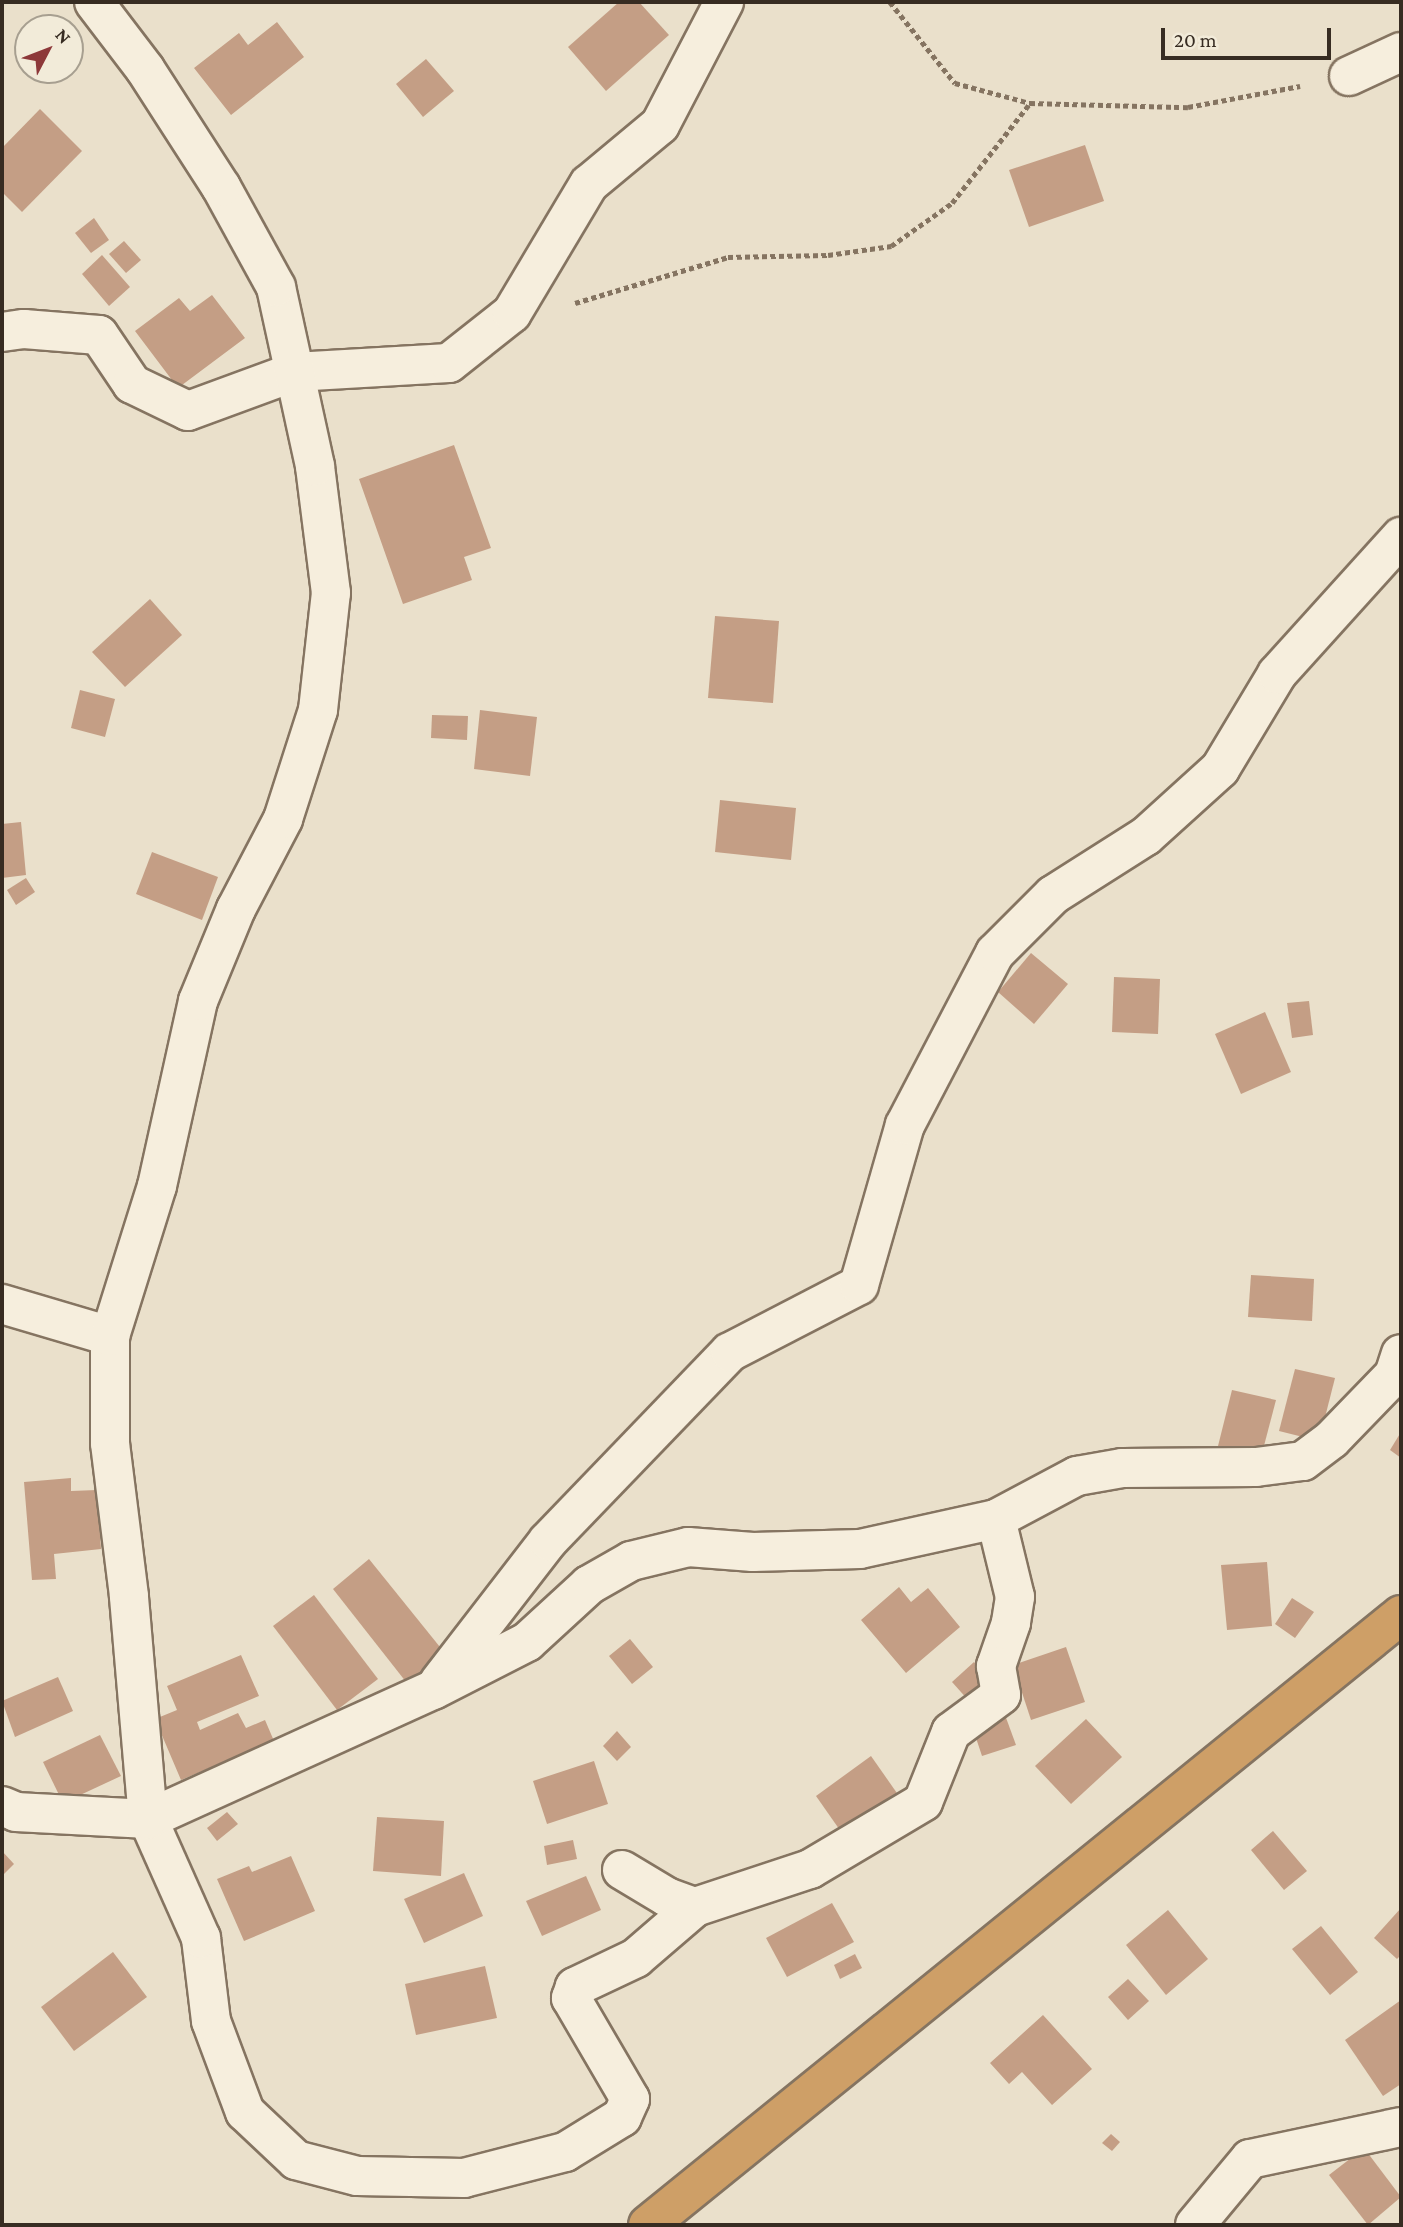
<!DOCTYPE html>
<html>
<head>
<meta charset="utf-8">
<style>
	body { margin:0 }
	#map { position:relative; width:1403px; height:2227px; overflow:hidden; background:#eae0cb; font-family:"Crimson Pro",serif }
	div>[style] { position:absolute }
	.building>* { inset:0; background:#c49e85 }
	.path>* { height:4.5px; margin-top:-2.25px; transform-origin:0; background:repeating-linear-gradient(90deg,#857461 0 5px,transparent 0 8.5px) }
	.roads { filter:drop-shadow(2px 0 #857461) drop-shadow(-2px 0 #857461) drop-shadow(0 2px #857461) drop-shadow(0 -2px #857461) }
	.street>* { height:38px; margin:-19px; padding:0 19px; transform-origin:19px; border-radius:19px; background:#f6eedd }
	.highway>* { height:38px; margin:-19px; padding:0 19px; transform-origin:19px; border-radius:19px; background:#ce9f67 }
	span { translate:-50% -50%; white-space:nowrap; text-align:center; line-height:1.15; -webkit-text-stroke:6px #f2ebd9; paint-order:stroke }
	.frame { position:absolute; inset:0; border:4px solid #372c22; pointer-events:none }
	.north { position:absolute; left:14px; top:14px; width:70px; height:70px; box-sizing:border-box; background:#f2ebd9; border:2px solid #a79f90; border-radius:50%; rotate:48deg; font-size:19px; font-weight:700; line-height:28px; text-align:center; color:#372c22 }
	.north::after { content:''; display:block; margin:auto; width:24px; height:32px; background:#8d3839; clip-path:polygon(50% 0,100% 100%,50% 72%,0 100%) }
	.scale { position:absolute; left:1161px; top:28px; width:170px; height:32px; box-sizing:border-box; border:4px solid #372c22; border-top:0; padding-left:9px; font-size:21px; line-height:24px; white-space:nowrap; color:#372c22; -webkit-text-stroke:5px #f2ebd9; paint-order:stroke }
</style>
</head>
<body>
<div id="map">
	<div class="building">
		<i style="clip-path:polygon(619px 2px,639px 2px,669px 35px,606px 91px,568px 47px)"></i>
		<i style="clip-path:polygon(277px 22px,304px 57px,231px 115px,194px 68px,239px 33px,248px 45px)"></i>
		<i style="clip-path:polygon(426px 59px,454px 91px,423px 117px,396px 84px)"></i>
		<i style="clip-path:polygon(40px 109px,82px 151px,22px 212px,2px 192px,2px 148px)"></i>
		<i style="clip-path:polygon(1085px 145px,1104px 201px,1029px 227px,1009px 170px)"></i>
		<i style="clip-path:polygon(94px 218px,109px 240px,91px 253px,75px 233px)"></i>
		<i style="clip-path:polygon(124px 241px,141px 260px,126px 273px,109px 254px)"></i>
		<i style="clip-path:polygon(102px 255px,130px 287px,109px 306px,82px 274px)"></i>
		<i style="clip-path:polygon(212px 295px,245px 338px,178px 388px,135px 331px,179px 298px,190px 311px)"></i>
		<i style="clip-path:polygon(454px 445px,491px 548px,464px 557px,472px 580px,403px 604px,359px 479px)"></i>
		<i style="clip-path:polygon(150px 599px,182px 635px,125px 687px,92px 652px)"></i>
		<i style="clip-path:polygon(715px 616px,779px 621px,773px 703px,708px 698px)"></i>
		<i style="clip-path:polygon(80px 690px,115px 699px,105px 737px,71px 728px)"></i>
		<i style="clip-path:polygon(480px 710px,537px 717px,530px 776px,474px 769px)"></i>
		<i style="clip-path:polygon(432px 715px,468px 716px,467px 740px,431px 738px)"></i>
		<i style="clip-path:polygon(720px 800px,796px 808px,791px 860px,715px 852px)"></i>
		<i style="clip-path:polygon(21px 822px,26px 875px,2px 878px,2px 824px)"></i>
		<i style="clip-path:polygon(152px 852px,218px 877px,202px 920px,136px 894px)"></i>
		<i style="clip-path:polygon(26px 878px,35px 892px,16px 905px,7px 890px)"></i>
		<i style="clip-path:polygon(1031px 953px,1068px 984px,1034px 1024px,998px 992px)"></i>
		<i style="clip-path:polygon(1114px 977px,1160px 979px,1158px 1034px,1112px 1032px)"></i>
		<i style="clip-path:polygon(1309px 1001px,1313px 1035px,1292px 1038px,1287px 1003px)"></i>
		<i style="clip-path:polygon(1265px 1012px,1291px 1072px,1241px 1094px,1215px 1034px)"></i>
		<i style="clip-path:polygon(1251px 1275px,1314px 1279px,1312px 1321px,1248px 1317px)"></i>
		<i style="clip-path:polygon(1295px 1369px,1335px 1378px,1319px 1441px,1279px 1431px)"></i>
		<i style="clip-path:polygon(1232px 1390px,1276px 1400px,1260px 1461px,1217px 1450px)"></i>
		<i style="clip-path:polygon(1401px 1432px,1401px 1458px,1390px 1450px)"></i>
		<i style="clip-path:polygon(71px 1478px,71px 1491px,97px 1490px,101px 1549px,54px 1554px,56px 1579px,32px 1580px,24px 1482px)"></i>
		<i style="clip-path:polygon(369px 1559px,448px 1657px,410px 1687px,333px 1589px)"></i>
		<i style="clip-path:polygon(1267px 1562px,1272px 1626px,1227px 1630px,1221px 1565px)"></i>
		<i style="clip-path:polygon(899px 1587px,911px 1602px,928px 1588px,960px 1627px,906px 1673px,861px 1620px)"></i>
		<i style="clip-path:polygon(314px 1595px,378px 1679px,337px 1710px,273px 1626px)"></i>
		<i style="clip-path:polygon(1292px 1598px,1314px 1612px,1295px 1638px,1275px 1624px)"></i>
		<i style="clip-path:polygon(630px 1639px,653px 1667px,632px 1684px,609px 1656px)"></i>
		<i style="clip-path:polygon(1066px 1647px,1085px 1702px,1031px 1720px,1013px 1665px)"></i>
		<i style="clip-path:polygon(241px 1655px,259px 1696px,197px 1722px,200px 1730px,238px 1713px,246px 1728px,265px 1720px,274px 1741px,181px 1780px,155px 1719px,177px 1710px,167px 1686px)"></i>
		<i style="clip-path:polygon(974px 1662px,991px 1681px,969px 1701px,952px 1682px)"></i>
		<i style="clip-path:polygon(58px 1677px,73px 1711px,15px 1737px,2px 1701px)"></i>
		<i style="clip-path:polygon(1005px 1715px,1016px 1745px,982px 1756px,972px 1726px)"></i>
		<i style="clip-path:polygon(1086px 1719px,1122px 1757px,1071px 1804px,1035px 1766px)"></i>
		<i style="clip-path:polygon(617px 1731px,631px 1747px,617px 1761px,603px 1746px)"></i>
		<i style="clip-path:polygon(100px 1735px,121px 1776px,63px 1803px,43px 1762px)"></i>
		<i style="clip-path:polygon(871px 1756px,899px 1796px,844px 1836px,816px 1796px)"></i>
		<i style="clip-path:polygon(594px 1761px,608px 1804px,547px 1824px,533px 1781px)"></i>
		<i style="clip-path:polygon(227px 1812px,238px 1824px,217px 1841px,207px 1828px)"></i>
		<i style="clip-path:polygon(377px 1817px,444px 1821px,441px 1876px,373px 1871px)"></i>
		<i style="clip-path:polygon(1273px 1831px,1307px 1871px,1284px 1890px,1251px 1850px)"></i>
		<i style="clip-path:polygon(573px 1840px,577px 1859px,547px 1865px,544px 1846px)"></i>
		<i style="clip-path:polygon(2px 1851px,14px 1864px,2px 1876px)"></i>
		<i style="clip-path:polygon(291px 1856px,315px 1911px,244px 1941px,217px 1879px,249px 1866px,252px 1872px)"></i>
		<i style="clip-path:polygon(464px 1873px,483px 1916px,424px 1943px,404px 1899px)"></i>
		<i style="clip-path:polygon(586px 1876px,601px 1910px,542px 1936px,526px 1901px)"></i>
		<i style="clip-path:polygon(832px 1903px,854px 1942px,787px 1977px,766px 1938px)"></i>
		<i style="clip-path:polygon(1401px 1908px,1401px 1955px,1397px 1959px,1374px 1938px)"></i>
		<i style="clip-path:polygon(1168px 1910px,1208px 1959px,1166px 1995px,1126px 1945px)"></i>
		<i style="clip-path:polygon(1321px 1926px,1358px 1972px,1330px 1995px,1292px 1949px)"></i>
		<i style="clip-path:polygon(113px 1952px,147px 1997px,74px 2051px,41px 2007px)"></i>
		<i style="clip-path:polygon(855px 1954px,862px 1968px,840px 1979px,834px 1965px)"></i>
		<i style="clip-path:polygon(485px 1966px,497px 2018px,416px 2035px,405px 1984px)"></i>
		<i style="clip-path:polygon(1128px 1979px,1149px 2001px,1128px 2020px,1108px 1997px)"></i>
		<i style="clip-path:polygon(1401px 2000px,1401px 2084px,1383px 2096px,1345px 2040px)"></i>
		<i style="clip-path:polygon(1043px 2015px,1092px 2069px,1052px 2105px,1022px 2072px,1009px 2084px,990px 2063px)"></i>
		<i style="clip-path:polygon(1111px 2134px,1120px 2142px,1112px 2151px,1102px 2143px)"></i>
		<i style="clip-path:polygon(1364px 2148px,1401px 2197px,1368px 2225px,1329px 2175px)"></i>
	</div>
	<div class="path">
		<i style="left:890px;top:2px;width:104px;rotate:51.3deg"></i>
		<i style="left:955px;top:83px;width:78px;rotate:14.9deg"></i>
		<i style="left:1030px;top:103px;width:158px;rotate:1.5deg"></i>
		<i style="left:1188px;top:107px;width:114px;rotate:-10.6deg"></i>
		<i style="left:575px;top:303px;width:160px;rotate:-16.7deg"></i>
		<i style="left:728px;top:257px;width:100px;rotate:-1.1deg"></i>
		<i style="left:828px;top:255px;width:64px;rotate:-8.1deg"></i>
		<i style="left:891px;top:246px;width:75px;rotate:-35.2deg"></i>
		<i style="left:952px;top:203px;width:127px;rotate:-52deg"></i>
	</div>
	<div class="roads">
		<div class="street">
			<i style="left:1349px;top:76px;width:57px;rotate:-24.8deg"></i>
			<i style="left:2px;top:332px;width:22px;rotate:-8deg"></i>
			<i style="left:24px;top:329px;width:75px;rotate:4.6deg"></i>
			<i style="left:99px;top:335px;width:59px;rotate:56deg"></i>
			<i style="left:132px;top:384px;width:62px;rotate:25.7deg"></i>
			<i style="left:188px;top:411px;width:113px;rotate:-20.2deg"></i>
			<i style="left:294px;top:372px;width:155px;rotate:-3.3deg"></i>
			<i style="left:449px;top:363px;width:80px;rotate:-38.4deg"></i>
			<i style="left:512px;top:313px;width:150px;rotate:-59.2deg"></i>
			<i style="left:589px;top:184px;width:92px;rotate:-39.7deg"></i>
			<i style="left:660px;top:125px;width:139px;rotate:-62.5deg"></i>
			<i style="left:2px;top:1304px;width:113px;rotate:16.5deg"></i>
			<i style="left:996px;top:1519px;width:80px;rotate:76.3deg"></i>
			<i style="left:1015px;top:1597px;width:26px;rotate:99deg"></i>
			<i style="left:1011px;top:1623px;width:46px;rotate:109.2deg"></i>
			<i style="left:996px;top:1666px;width:29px;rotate:80deg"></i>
			<i style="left:1001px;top:1695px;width:62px;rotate:143.5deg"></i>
			<i style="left:951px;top:1732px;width:75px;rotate:111.8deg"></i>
			<i style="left:923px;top:1802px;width:131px;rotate:149.3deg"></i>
			<i style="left:810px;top:1869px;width:121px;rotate:161.7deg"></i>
			<i style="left:695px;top:1907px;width:78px;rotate:139.2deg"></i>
			<i style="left:636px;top:1958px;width:68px;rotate:154.6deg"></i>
			<i style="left:575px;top:1987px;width:12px;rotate:110deg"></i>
			<i style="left:571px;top:1998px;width:117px;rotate:59.7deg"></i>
			<i style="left:630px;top:2099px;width:20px;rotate:114deg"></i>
			<i style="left:622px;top:2117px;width:67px;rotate:148.4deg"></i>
			<i style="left:565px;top:2152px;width:104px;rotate:165.6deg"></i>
			<i style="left:464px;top:2178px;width:107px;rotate:-178.9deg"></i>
			<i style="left:357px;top:2176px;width:63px;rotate:-165.3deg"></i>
			<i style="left:296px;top:2160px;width:70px;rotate:-136.7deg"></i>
			<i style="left:245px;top:2112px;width:97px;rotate:-110.5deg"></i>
			<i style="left:211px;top:2021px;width:84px;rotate:-96.9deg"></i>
			<i style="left:201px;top:1938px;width:130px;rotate:-114deg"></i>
			<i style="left:148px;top:1819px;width:313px;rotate:-24.4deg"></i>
			<i style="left:433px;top:1690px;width:106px;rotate:-27.1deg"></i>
			<i style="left:527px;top:1642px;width:84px;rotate:-42.6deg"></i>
			<i style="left:589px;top:1585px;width:48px;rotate:-29.7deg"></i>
			<i style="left:631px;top:1561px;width:59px;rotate:-13.8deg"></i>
			<i style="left:688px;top:1547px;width:65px;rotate:4.4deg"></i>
			<i style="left:753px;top:1552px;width:107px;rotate:-1.6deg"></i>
			<i style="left:860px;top:1549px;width:139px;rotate:-12.4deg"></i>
			<i style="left:996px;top:1519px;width:92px;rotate:-28deg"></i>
			<i style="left:1077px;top:1476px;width:46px;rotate:-10.1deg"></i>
			<i style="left:1122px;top:1468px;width:134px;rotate:-0.4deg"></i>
			<i style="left:1256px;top:1467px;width:47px;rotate:-7.3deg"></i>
			<i style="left:1303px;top:1461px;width:36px;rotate:-37deg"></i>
			<i style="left:1332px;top:1439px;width:89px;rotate:-45.9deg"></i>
			<i style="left:1394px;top:1375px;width:22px;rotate:-72deg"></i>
			<i style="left:439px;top:1682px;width:178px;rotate:-52.3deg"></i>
			<i style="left:548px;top:1541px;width:262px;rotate:-46.1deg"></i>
			<i style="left:730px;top:1352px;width:145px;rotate:-27.4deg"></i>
			<i style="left:859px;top:1285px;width:166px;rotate:-74deg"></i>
			<i style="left:905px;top:1125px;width:194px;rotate:-62.4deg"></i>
			<i style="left:995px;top:953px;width:82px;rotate:-45deg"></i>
			<i style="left:1053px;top:895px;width:110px;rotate:-32.4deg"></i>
			<i style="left:1146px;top:836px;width:100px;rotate:-42.2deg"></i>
			<i style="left:1220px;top:769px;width:111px;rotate:-59deg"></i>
			<i style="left:1277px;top:674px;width:185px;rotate:-47.9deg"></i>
			<i style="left:2px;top:1806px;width:15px;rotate:23deg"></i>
			<i style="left:16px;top:1812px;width:132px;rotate:3deg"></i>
			<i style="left:148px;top:1819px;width:224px;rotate:-94.9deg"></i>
			<i style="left:129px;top:1596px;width:154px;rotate:-97.1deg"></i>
			<i style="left:110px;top:1443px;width:107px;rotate:-90deg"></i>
			<i style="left:110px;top:1336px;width:157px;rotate:-72.6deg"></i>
			<i style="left:157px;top:1186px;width:189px;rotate:-77.5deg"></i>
			<i style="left:198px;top:1001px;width:100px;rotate:-67.6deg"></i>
			<i style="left:236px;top:909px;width:102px;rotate:-62.4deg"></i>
			<i style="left:283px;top:819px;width:114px;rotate:-72.2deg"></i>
			<i style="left:318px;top:710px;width:118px;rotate:-83.7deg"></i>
			<i style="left:331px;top:593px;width:128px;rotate:-97.2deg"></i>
			<i style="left:315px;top:466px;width:183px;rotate:-102.3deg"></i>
			<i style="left:276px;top:287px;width:114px;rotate:-118.8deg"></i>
			<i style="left:221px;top:187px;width:140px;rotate:-122.8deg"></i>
			<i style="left:145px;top:69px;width:84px;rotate:-127.3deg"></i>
			<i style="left:622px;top:1870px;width:52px;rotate:31deg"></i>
			<i style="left:667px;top:1897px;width:30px;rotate:20deg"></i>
			<i style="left:1195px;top:2225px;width:86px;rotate:-50.2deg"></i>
			<i style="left:1250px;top:2159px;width:154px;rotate:-12deg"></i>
		</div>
		<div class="highway">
			<i style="left:648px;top:2225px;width:969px;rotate:-39.01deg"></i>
		</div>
	</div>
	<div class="frame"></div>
	<div class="north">N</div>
	<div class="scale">20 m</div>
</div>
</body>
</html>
